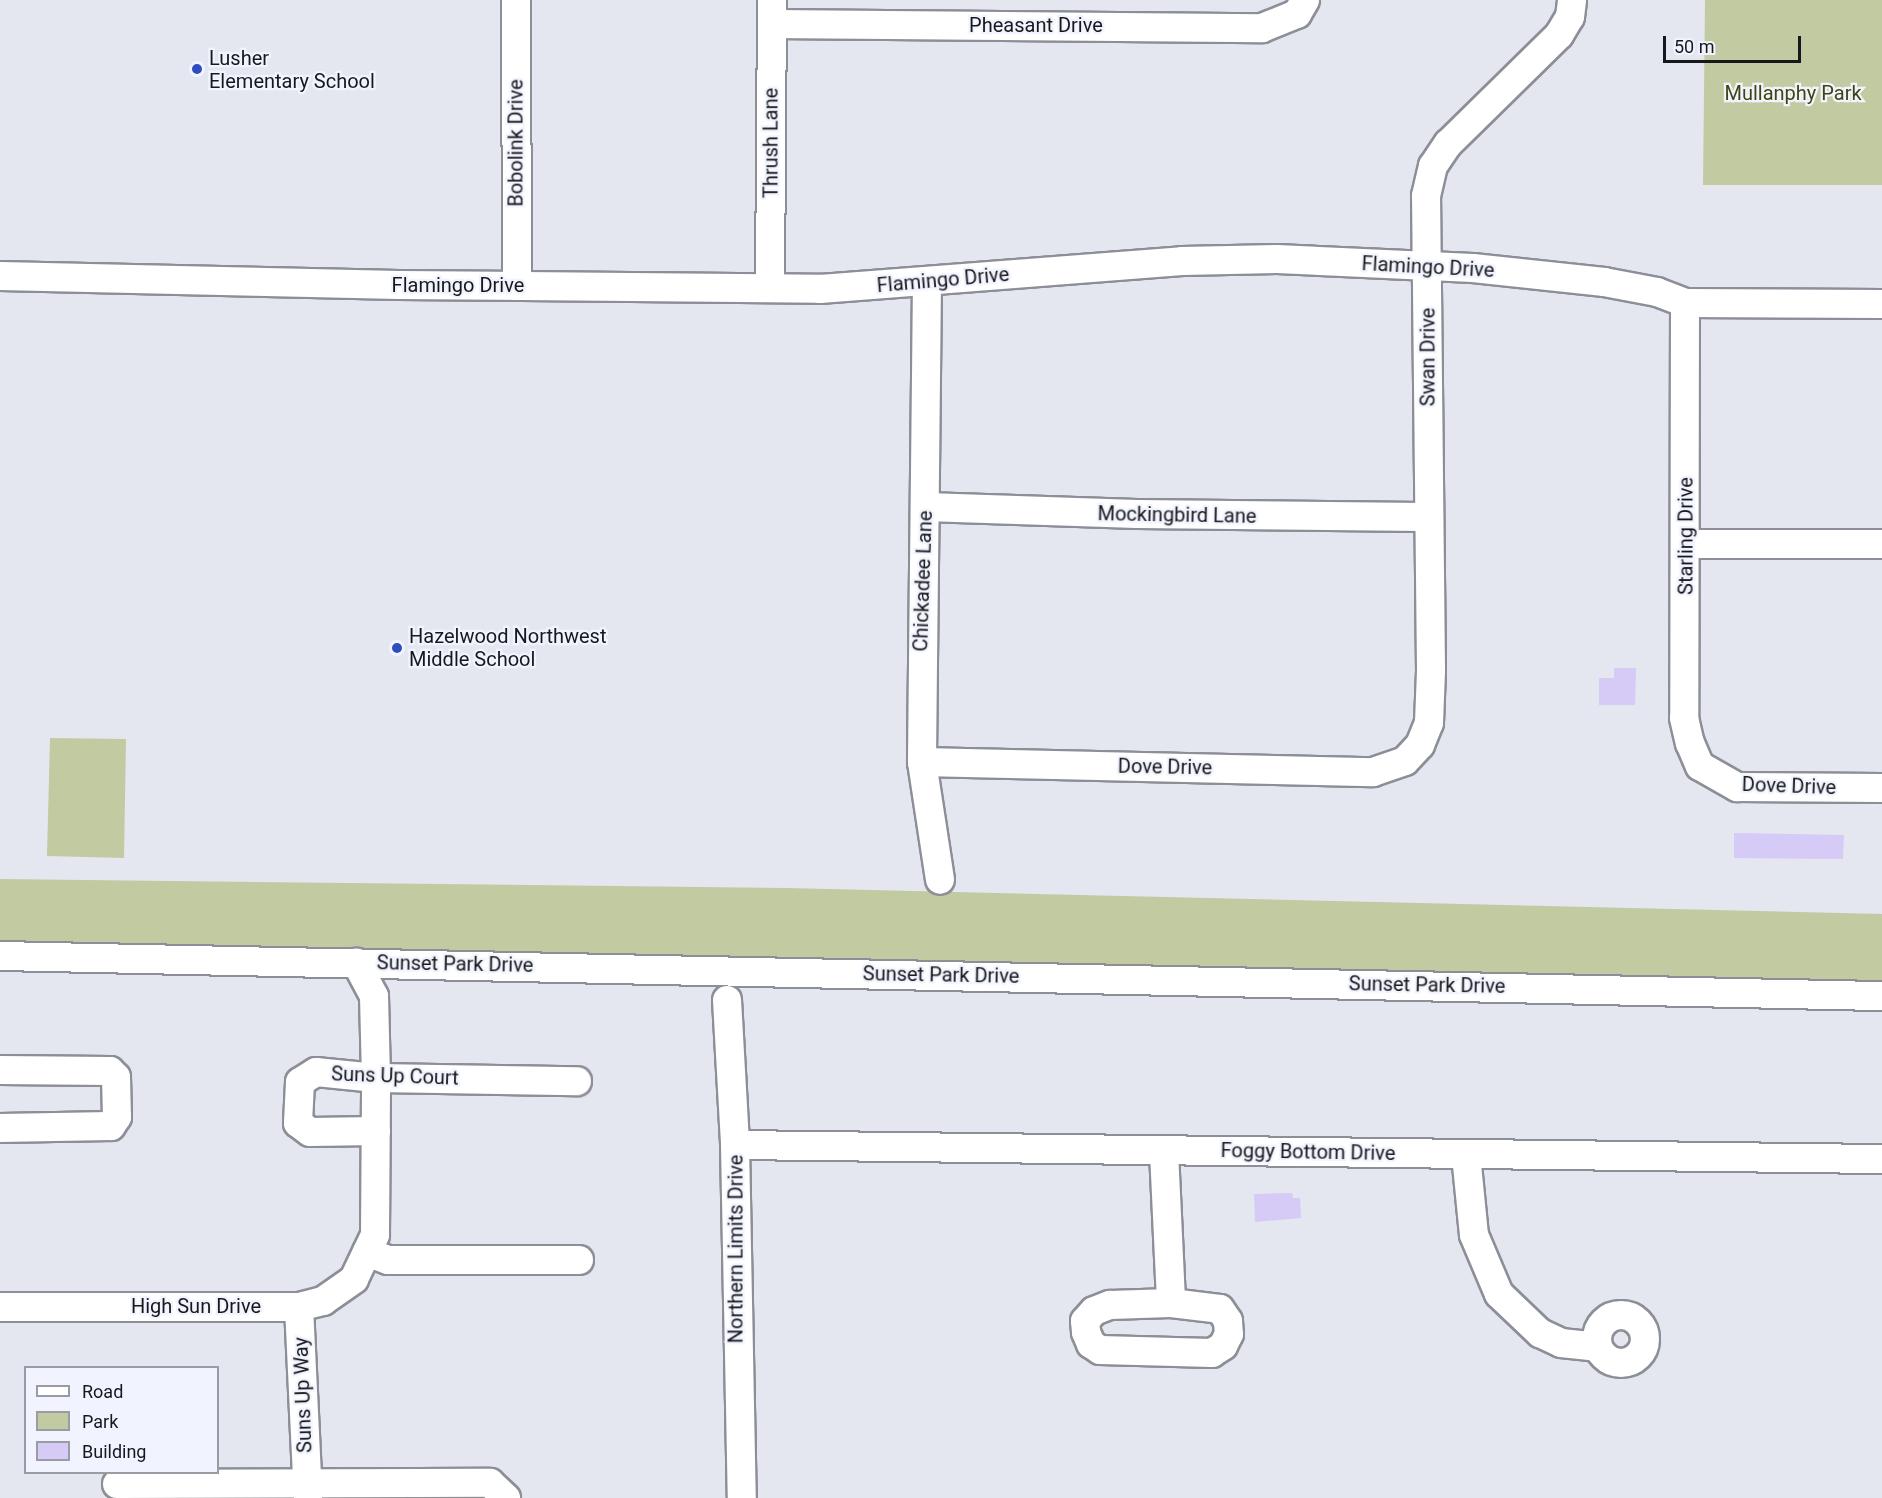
<!DOCTYPE html>
<html>
<head>
<meta charset="utf-8">
<style>
	body { margin:0 }
	#map { position:relative; width:1882px; height:1498px; overflow:hidden; background:#e4e7f0; font-family:Roboto,sans-serif }
	div>[style] { position:absolute }
	.green>* { inset:0; background:#c2caa2 }
	.building>* { inset:0; background:#d6caf6 }
	.roads { filter:drop-shadow(2px 0 #8c8f97) drop-shadow(-2px 0 #8c8f97) drop-shadow(0 2px #8c8f97) drop-shadow(0 -2px #8c8f97) }
	.minor>* { height:28px; margin:-14px; padding:0 14px; transform-origin:14px; border-radius:14px; background:#fff }
	.minor>.ring { margin:-14px; padding:0; box-sizing:content-box; background:none; border:28px solid #fff; border-radius:50% }
	.dots>* { width:16px; height:16px; translate:-50% -50%; box-sizing:border-box; border:3px solid #f1f4fe; border-radius:50% }
	span { translate:-50% -50%; white-space:nowrap; text-align:center; line-height:1.15; -webkit-text-stroke:4.5px #f1f4fe; paint-order:stroke }
	.street-label { font-size:20px; color:#17181b }
	.poi-label { font-size:20px; color:#17181b }
	.left { translate:0 -50%; text-align:left }
	.park-label { font-size:20px; color:#3e4511 }
	.legend { position:absolute; left:24px; top:1366px; width:195px; height:108px; box-sizing:border-box; background:#f1f4fe; border:2px solid #9a9ca3; margin:0; padding:8px 10px; list-style:none; font-size:18px; color:#17181b }
	.legend li { display:flex; align-items:center; gap:12px; height:30px }
	.legend b { width:30px; border:2px solid #9a9ca3 }
	.scale { position:absolute; left:1663px; top:36px; width:138px; height:27px; box-sizing:border-box; border:3px solid #17181b; border-top:0; padding-left:8px; font-size:18px; line-height:21px; white-space:nowrap; color:#17181b; -webkit-text-stroke:4px #f1f4fe; paint-order:stroke }
</style>
</head>
<body>
<div id="map">
	<div class="green">
		<i style="clip-path:polygon(1705px 0,1882px 0,1882px 185px,1703px 185px)"></i>
		<i style="clip-path:polygon(50px 738px,126px 739px,124px 858px,47px 856px)"></i>
		<i style="clip-path:polygon(0 879px,787px 888px,1882px 914px,1882px 988px,0 946px)"></i>
	</div>
	<div class="building">
		<i style="clip-path:polygon(1614px 668px,1636px 668px,1635px 705px,1599px 705px,1599px 678px,1614px 678px)"></i>
		<i style="clip-path:polygon(1734px 833px,1844px 835px,1843px 859px,1734px 858px)"></i>
		<i style="clip-path:polygon(1292px 1193px,1293px 1198px,1300px 1198px,1301px 1218px,1255px 1222px,1254px 1194px)"></i>
	</div>
	<div class="roads">
		<div class="minor">
			<i style="left:516px;top:0;width:286px;rotate:89.8deg"></i>
			<i style="left:772px;top:24px;width:490px;rotate:0.5deg"></i>
			<i style="left:1262px;top:28px;width:38px;rotate:-22deg"></i>
			<i style="left:1297px;top:14px;width:16px;rotate:-60deg"></i>
			<i style="left:0;top:276px;width:399px;rotate:1.3deg"></i>
			<i style="left:399px;top:285px;width:421px;rotate:0.5deg"></i>
			<i style="left:820px;top:289px;width:363px;rotate:-4.4deg"></i>
			<i style="left:1182px;top:261px;width:95px;rotate:-1.2deg"></i>
			<i style="left:1277px;top:259px;width:196px;rotate:2.6deg"></i>
			<i style="left:1473px;top:268px;width:132px;rotate:6.1deg"></i>
			<i style="left:1604px;top:282px;width:54px;rotate:10.7deg"></i>
			<i style="left:1657px;top:292px;width:30px;rotate:21deg"></i>
			<i style="left:1685px;top:303px;width:197px;rotate:0.3deg"></i>
			<i style="left:927px;top:281px;width:481px;rotate:90.6deg"></i>
			<i style="left:922px;top:762px;width:119px;rotate:81.3deg"></i>
			<i style="left:770px;top:287px;width:287px;rotate:-89.6deg"></i>
			<i style="left:1685px;top:303px;width:415px;rotate:90.1deg"></i>
			<i style="left:1684px;top:718px;width:26px;rotate:77deg"></i>
			<i style="left:1690px;top:743px;width:25px;rotate:67deg"></i>
			<i style="left:1700px;top:766px;width:43px;rotate:29.6deg"></i>
			<i style="left:1737px;top:787px;width:145px;rotate:0.4deg"></i>
			<i style="left:926px;top:507px;width:211px;rotate:1.9deg"></i>
			<i style="left:1137px;top:514px;width:292px;rotate:0.6deg"></i>
			<i style="left:1687px;top:544px;width:195px"></i>
			<i style="left:922px;top:762px;width:451px;rotate:1.3deg"></i>
			<i style="left:1373px;top:772px;width:34px;rotate:-19deg"></i>
			<i style="left:1405px;top:761px;width:22px;rotate:-47deg"></i>
			<i style="left:1420px;top:745px;width:24px;rotate:-68deg"></i>
			<i style="left:1429px;top:723px;width:53px;rotate:-87.8deg"></i>
			<i style="left:1431px;top:670px;width:474px;rotate:-90.6deg"></i>
			<i style="left:1426px;top:196px;width:31px;rotate:-77deg"></i>
			<i style="left:1433px;top:166px;width:27px;rotate:-56deg"></i>
			<i style="left:1448px;top:144px;width:156px;rotate:-44.5deg"></i>
			<i style="left:1559px;top:35px;width:21px;rotate:-59deg"></i>
			<i style="left:1570px;top:17px;width:17px;rotate:-83deg"></i>
			<i style="left:0;top:956px;width:1882px;rotate:1.22deg"></i>
			<i style="left:727px;top:1000px;width:145px;rotate:86.8deg"></i>
			<i style="left:735px;top:1145px;width:353px;rotate:88.9deg"></i>
			<i style="left:0;top:1070px;width:110px;rotate:0.5deg"></i>
			<i style="left:110px;top:1071px;width:8px;rotate:45deg"></i>
			<i style="left:116px;top:1077px;width:40px;rotate:88.6deg"></i>
			<i style="left:117px;top:1117px;width:11px;rotate:124deg"></i>
			<i style="left:111px;top:1126px;width:111px;rotate:179deg"></i>
			<i style="left:376px;top:1131px;width:66px;rotate:179.1deg"></i>
			<i style="left:310px;top:1132px;width:15px;rotate:-143deg"></i>
			<i style="left:298px;top:1123px;width:41px;rotate:-87.2deg"></i>
			<i style="left:300px;top:1082px;width:19px;rotate:-32deg"></i>
			<i style="left:316px;top:1072px;width:60px;rotate:5.7deg"></i>
			<i style="left:376px;top:1078px;width:201px;rotate:0.9deg"></i>
			<i style="left:735px;top:1145px;width:1147px;rotate:0.7deg"></i>
			<i style="left:1164px;top:1152px;width:151px;rotate:87.3deg"></i>
			<i style="left:1466px;top:1155px;width:80px;rotate:84.3deg"></i>
			<i style="left:1474px;top:1235px;width:64px;rotate:67deg"></i>
			<i style="left:1499px;top:1294px;width:57px;rotate:43.6deg"></i>
			<i style="left:1540px;top:1333px;width:23px;rotate:25deg"></i>
			<i style="left:1561px;top:1343px;width:36px;rotate:6deg"></i>
			<i style="left:367px;top:1252px;width:22px;rotate:21deg"></i>
			<i style="left:388px;top:1260px;width:191px"></i>
			<i style="left:1171px;top:1303px;width:49px;rotate:7deg"></i>
			<i style="left:1220px;top:1309px;width:14px;rotate:56deg"></i>
			<i style="left:1228px;top:1321px;width:13px;rotate:86deg"></i>
			<i style="left:1229px;top:1334px;width:13px;rotate:117deg"></i>
			<i style="left:1223px;top:1346px;width:13px;rotate:148deg"></i>
			<i style="left:1212px;top:1353px;width:112px;rotate:-178.5deg"></i>
			<i style="left:1100px;top:1350px;width:11px;rotate:-146deg"></i>
			<i style="left:1091px;top:1344px;width:13px;rotate:-113deg"></i>
			<i style="left:1086px;top:1332px;width:11px;rotate:-95deg"></i>
			<i style="left:1085px;top:1321px;width:13px;rotate:-48deg"></i>
			<i style="left:1094px;top:1311px;width:17px;rotate:-21deg"></i>
			<i style="left:1110px;top:1305px;width:61px;rotate:-1.9deg"></i>
			<i style="left:0;top:1307px;width:299px"></i>
			<i style="left:299px;top:1307px;width:25px;rotate:-14deg"></i>
			<i style="left:323px;top:1301px;width:38px;rotate:-35deg"></i>
			<i style="left:354px;top:1279px;width:49px;rotate:-64.5deg"></i>
			<i style="left:375px;top:1235px;width:157px;rotate:-89.6deg"></i>
			<i style="left:376px;top:1078px;width:82px;rotate:-91.4deg"></i>
			<i style="left:374px;top:996px;width:38px;rotate:-118deg"></i>
			<i style="left:299px;top:1307px;width:191px;rotate:87.3deg"></i>
			<i class="ring" style="left:1597px;top:1315px;width:20px;height:20px"></i>
			<i style="left:117px;top:1484px;width:373px;rotate:-0.2deg"></i>
			<i style="left:490px;top:1483px;width:22px;rotate:43deg"></i>
		</div>
	</div>
	<div class="dots">
		<i style="left:197px;top:69px;background:#2f4dbd"></i>
		<i style="left:397px;top:648px;background:#2f4dbd"></i>
	</div>
	<div class="street-label">
		<span style="left:1036px;top:25px">Pheasant Drive</span>
		<span style="left:516px;top:143px;rotate:-90deg">Bobolink Drive</span>
		<span style="left:771px;top:143px;rotate:-90deg">Thrush Lane</span>
		<span style="left:1428px;top:267px;rotate:3deg">Flamingo Drive</span>
		<span style="left:943px;top:280px;rotate:-5deg">Flamingo Drive</span>
		<span style="left:458px;top:285px">Flamingo Drive</span>
		<span style="left:1428px;top:357px;rotate:-90deg">Swan Drive</span>
		<span style="left:1177px;top:515px;rotate:1deg">Mockingbird Lane</span>
		<span style="left:1686px;top:536px;rotate:-90deg">Starling Drive</span>
		<span style="left:923px;top:581px;rotate:-88deg">Chickadee Lane</span>
		<span style="left:1165px;top:767px;rotate:1deg">Dove Drive</span>
		<span style="left:1789px;top:786px;rotate:2deg">Dove Drive</span>
		<span style="left:455px;top:964px;rotate:1deg">Sunset Park Drive</span>
		<span style="left:941px;top:975px;rotate:1deg">Sunset Park Drive</span>
		<span style="left:1427px;top:985px;rotate:1deg">Sunset Park Drive</span>
		<span style="left:395px;top:1076px;rotate:2deg">Suns Up Court</span>
		<span style="left:1308px;top:1152px;rotate:1deg">Foggy Bottom Drive</span>
		<span style="left:736px;top:1249px;rotate:-90deg">Northern Limits Drive</span>
		<span style="left:196px;top:1306px">High Sun Drive</span>
		<span style="left:303px;top:1395px;rotate:-92deg">Suns Up Way</span>
	</div>
	<div class="poi-label">
		<span class="left" style="left:209px;top:70px">Lusher<br>Elementary School</span>
		<span class="left" style="left:409px;top:648px">Hazelwood Northwest<br>Middle School</span>
	</div>
	<div class="park-label">
		<span style="left:1793px;top:93px">Mullanphy Park</span>
	</div>
	<ul class="legend">
	<li><b style="height:8px;background:#fff"></b>Road</li>
	<li><b style="height:16px;background:#c2caa2"></b>Park</li>
	<li><b style="height:16px;background:#d6caf6"></b>Building</li>
	</ul>
	<div class="scale">50 m</div>
</div>
</body>
</html>
